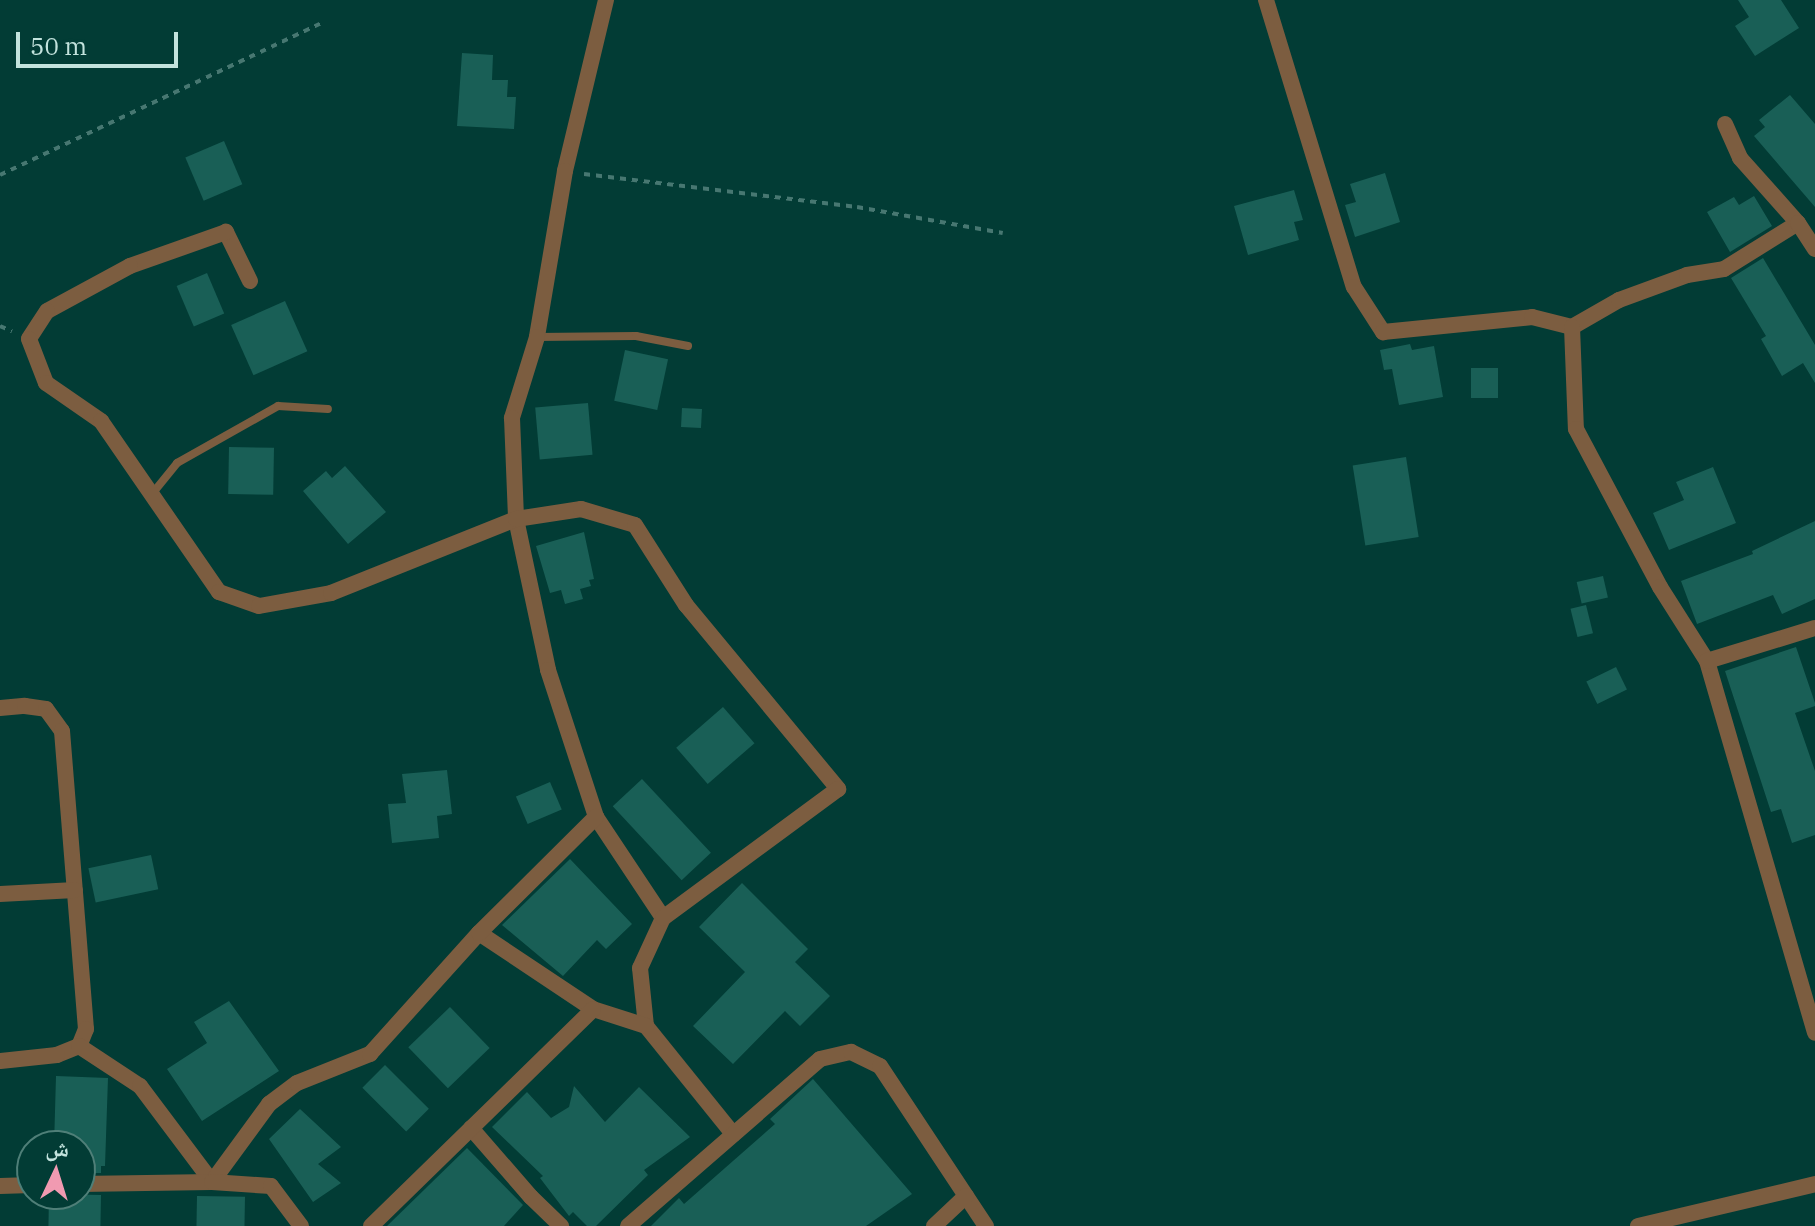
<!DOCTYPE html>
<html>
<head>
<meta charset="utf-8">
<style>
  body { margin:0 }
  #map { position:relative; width:1815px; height:1226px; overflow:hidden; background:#023c35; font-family:"IBM Plex Serif","Noto Naskh Arabic",serif }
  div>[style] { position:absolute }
  .building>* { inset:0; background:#195f56; transform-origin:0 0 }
  .path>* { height:4px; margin-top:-2px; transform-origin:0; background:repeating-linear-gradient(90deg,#477771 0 6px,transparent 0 12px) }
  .service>* { height:8px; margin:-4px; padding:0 4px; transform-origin:4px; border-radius:4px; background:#7c5d40 }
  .minor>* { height:16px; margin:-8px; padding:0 8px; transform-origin:8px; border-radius:8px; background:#7c5d40 }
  span { translate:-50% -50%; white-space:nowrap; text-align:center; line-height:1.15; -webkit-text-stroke:7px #023c35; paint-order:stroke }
  .north { position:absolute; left:16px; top:1130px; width:80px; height:80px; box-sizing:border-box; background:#023c35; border:2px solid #4f7f78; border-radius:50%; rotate:4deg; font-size:22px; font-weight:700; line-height:32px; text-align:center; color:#c3e3dd }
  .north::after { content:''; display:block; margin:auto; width:28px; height:36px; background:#f19ab1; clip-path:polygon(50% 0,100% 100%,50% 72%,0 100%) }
  .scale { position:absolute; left:16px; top:32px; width:162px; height:36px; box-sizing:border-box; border:4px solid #c3e3dd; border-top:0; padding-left:10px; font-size:24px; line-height:28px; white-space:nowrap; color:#c3e3dd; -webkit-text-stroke:6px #023c35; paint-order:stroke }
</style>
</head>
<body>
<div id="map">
  <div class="building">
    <i style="clip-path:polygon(1738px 0,1781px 0,1799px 28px,1755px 56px,1735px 26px,1749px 17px)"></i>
    <i style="clip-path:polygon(462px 53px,493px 55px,492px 80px,508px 80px,507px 97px,516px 97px,514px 129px,457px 126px)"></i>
    <i style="clip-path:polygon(1790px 95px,1815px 124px,1815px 207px,1754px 136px,1765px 127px,1759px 120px)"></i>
    <i style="left:224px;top:141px;width:47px;height:42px;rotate:67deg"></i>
    <i style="clip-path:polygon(1385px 173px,1400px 222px,1355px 237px,1345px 205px,1356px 202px,1350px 184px)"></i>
    <i style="clip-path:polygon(1294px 190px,1303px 220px,1294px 222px,1299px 240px,1248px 255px,1234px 206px)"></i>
    <i style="clip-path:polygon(1754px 196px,1772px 226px,1730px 252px,1707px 212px,1734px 197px,1739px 205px)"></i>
    <i style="clip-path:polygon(1763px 258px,1815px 345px,1815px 383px,1803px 363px,1782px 376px,1761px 339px,1766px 336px,1731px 278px)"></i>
    <i style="left:207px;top:273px;width:44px;height:33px;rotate:67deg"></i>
    <i style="left:285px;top:301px;width:55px;height:59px;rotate:66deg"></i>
    <i style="clip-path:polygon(1410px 344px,1412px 350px,1434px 346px,1443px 397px,1399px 405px,1392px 369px,1384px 370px,1380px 350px)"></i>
    <i style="left:625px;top:350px;width:44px;height:52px;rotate:12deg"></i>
    <i style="left:1471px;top:368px;width:27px;height:30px"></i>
    <i style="left:588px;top:403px;width:52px;height:53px;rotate:85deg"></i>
    <i style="left:682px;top:408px;width:20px;height:19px;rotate:3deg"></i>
    <i style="left:229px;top:447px;width:45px;height:47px;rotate:1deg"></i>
    <i style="left:1406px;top:457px;width:81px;height:54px;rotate:81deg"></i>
    <i style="clip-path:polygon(345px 466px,386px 512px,348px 544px,303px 491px,326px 471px,332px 478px)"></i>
    <i style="clip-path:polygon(1713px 467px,1736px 523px,1669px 550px,1653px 513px,1684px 500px,1676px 482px)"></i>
    <i style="clip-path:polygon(1815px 521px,1815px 599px,1782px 614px,1773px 595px,1697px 624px,1681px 581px,1753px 554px,1752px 551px)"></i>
    <i style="clip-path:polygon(584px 532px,594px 579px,589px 580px,591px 586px,580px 589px,583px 599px,565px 604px,561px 590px,550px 593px,536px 546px)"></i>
    <i style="left:1603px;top:576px;width:22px;height:27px;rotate:77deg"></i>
    <i style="left:1586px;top:605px;width:29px;height:16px;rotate:76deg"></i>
    <i style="clip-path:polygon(1796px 647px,1815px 703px,1815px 706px,1795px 713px,1815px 771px,1815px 835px,1792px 843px,1781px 809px,1771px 812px,1725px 671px)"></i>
    <i style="left:1616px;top:667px;width:25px;height:33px;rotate:64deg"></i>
    <i style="left:723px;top:707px;width:48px;height:62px;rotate:49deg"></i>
    <i style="clip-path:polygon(447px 770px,452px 814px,437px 816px,439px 838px,392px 843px,388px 804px,406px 803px,402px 774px)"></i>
    <i style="left:642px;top:779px;width:101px;height:40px;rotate:47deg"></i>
    <i style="left:550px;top:782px;width:30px;height:37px;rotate:67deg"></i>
    <i style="left:151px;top:855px;width:35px;height:64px;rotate:78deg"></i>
    <i style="clip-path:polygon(570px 859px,632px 924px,606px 949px,597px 940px,563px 976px,502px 925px)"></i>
    <i style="clip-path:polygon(742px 883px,808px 949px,795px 962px,830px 996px,800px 1026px,785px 1011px,733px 1064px,693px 1026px,745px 972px,699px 927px)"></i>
    <i style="clip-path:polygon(229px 1001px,279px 1071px,202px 1121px,167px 1069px,207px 1043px,194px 1022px)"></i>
    <i style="left:450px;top:1007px;width:57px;height:58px;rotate:46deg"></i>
    <i style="left:385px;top:1065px;width:62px;height:32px;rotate:45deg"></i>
    <i style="clip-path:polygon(56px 1076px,108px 1078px,105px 1166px,101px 1166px,101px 1173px,80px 1173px,80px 1146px,54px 1146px)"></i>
    <i style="clip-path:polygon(813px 1079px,912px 1194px,866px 1226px,651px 1226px,679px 1198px,684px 1204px,775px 1124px,770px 1119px)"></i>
    <i style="clip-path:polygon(574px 1086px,605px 1122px,639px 1087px,690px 1137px,644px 1170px,648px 1175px,596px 1226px,587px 1226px,573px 1212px,569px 1216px,540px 1178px,543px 1176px,492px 1127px,527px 1092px,551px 1118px,569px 1107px)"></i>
    <i style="clip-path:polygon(300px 1109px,341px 1147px,318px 1164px,341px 1183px,313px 1202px,269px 1139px)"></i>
    <i style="clip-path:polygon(467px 1148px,523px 1205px,504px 1226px,387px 1226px)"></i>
    <i style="left:49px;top:1194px;width:52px;height:32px;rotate:1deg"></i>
    <i style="left:197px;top:1196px;width:48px;height:30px;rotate:1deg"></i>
  </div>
  <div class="path">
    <i style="left:584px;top:174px;width:275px;rotate:6.9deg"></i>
    <i style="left:857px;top:207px;width:148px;rotate:10.1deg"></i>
    <i style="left:0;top:175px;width:355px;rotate:-25.3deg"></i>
    <i style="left:0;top:326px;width:13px;rotate:23deg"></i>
  </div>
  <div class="service">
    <i style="left:537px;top:337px;width:99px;rotate:-0.6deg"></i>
    <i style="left:636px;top:336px;width:53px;rotate:10.9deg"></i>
    <i style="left:152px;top:494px;width:40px;rotate:-51deg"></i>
    <i style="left:177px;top:463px;width:116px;rotate:-29.4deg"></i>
    <i style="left:278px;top:406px;width:50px;rotate:3.4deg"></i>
  </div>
  <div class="minor">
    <i style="left:606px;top:0;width:176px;rotate:103.5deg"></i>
    <i style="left:565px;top:171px;width:168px;rotate:99.6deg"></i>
    <i style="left:537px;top:337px;width:85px;rotate:107.2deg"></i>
    <i style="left:512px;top:418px;width:101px;rotate:87.7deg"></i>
    <i style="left:516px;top:519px;width:154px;rotate:78deg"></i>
    <i style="left:548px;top:670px;width:155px;rotate:71.9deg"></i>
    <i style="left:596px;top:817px;width:121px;rotate:56.4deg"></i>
    <i style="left:663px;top:918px;width:55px;rotate:114.7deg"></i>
    <i style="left:640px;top:968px;width:58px;rotate:84.1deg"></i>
    <i style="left:646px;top:1026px;width:139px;rotate:51.1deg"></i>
    <i style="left:1266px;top:0;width:300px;rotate:73deg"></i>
    <i style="left:1354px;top:287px;width:54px;rotate:57.2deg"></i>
    <i style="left:1383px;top:332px;width:150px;rotate:-5.7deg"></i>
    <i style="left:1532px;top:317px;width:41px;rotate:14deg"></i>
    <i style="left:1572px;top:327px;width:54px;rotate:-29.9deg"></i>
    <i style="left:1619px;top:300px;width:72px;rotate:-20.2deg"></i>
    <i style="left:1687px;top:275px;width:37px;rotate:-9deg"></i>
    <i style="left:1724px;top:269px;width:87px;rotate:-31.9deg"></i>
    <i style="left:1725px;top:124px;width:37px;rotate:66deg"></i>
    <i style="left:1740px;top:158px;width:87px;rotate:48.3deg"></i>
    <i style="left:1798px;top:223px;width:31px;rotate:57deg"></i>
    <i style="left:250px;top:281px;width:55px;rotate:-116.1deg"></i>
    <i style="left:226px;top:232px;width:102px;rotate:160.5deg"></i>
    <i style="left:130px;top:266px;width:94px;rotate:151.5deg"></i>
    <i style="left:47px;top:311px;width:33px;rotate:123deg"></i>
    <i style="left:29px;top:339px;width:47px;rotate:68.9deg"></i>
    <i style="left:46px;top:383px;width:67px;rotate:34.6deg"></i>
    <i style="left:101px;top:421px;width:208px;rotate:55.4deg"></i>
    <i style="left:219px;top:592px;width:42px;rotate:19.3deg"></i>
    <i style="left:259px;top:606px;width:73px;rotate:-10.2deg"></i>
    <i style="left:331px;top:593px;width:199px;rotate:-21.8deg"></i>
    <i style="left:516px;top:519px;width:66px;rotate:-8.7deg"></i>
    <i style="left:581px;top:509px;width:56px;rotate:16.5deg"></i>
    <i style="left:635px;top:525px;width:95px;rotate:57.5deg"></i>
    <i style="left:686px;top:605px;width:239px;rotate:50.4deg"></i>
    <i style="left:838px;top:789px;width:217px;rotate:143.6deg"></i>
    <i style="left:1572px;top:327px;width:102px;rotate:87.8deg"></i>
    <i style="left:1576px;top:429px;width:179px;rotate:62deg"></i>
    <i style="left:1660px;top:587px;width:88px;rotate:57.6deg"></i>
    <i style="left:1707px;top:661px;width:387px;rotate:73.8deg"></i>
    <i style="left:1707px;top:661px;width:113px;rotate:-17deg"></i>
    <i style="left:0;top:708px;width:25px;rotate:-5deg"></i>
    <i style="left:25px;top:706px;width:21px;rotate:8deg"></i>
    <i style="left:46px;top:709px;width:27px;rotate:54deg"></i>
    <i style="left:62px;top:731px;width:299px;rotate:85.4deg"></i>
    <i style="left:86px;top:1029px;width:18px;rotate:112deg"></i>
    <i style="left:79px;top:1046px;width:24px;rotate:158deg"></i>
    <i style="left:57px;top:1055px;width:57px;rotate:174deg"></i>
    <i style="left:0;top:894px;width:75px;rotate:-3.1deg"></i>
    <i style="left:479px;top:933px;width:137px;rotate:33.7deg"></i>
    <i style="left:593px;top:1009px;width:56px;rotate:17.8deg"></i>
    <i style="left:79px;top:1046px;width:73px;rotate:33.3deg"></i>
    <i style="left:140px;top:1086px;width:120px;rotate:53.1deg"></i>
    <i style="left:212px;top:1182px;width:97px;rotate:-53.8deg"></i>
    <i style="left:269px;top:1104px;width:35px;rotate:-37deg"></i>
    <i style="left:297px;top:1083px;width:79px;rotate:-21.7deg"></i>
    <i style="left:370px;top:1054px;width:163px;rotate:-48deg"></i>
    <i style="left:479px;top:933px;width:165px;rotate:-44.8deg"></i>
    <i style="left:471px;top:1128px;width:91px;rotate:49deg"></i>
    <i style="left:531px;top:1197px;width:42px;rotate:44deg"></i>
    <i style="left:80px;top:1184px;width:132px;rotate:-0.9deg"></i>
    <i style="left:212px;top:1182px;width:59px;rotate:3.9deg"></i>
    <i style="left:271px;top:1186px;width:50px;rotate:53.1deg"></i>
    <i style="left:0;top:1186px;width:32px;rotate:-2deg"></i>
    <i style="left:371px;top:1226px;width:310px;rotate:-44.3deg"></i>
    <i style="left:628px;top:1226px;width:254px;rotate:-41deg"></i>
    <i style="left:820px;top:1059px;width:32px;rotate:-13deg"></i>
    <i style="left:851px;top:1052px;width:32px;rotate:26deg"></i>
    <i style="left:880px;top:1066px;width:192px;rotate:56.5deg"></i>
    <i style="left:934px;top:1226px;width:44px;rotate:-43.2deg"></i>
    <i style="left:1638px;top:1226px;width:182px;rotate:-13.3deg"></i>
  </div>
  <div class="north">ش</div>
  <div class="scale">50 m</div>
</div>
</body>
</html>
